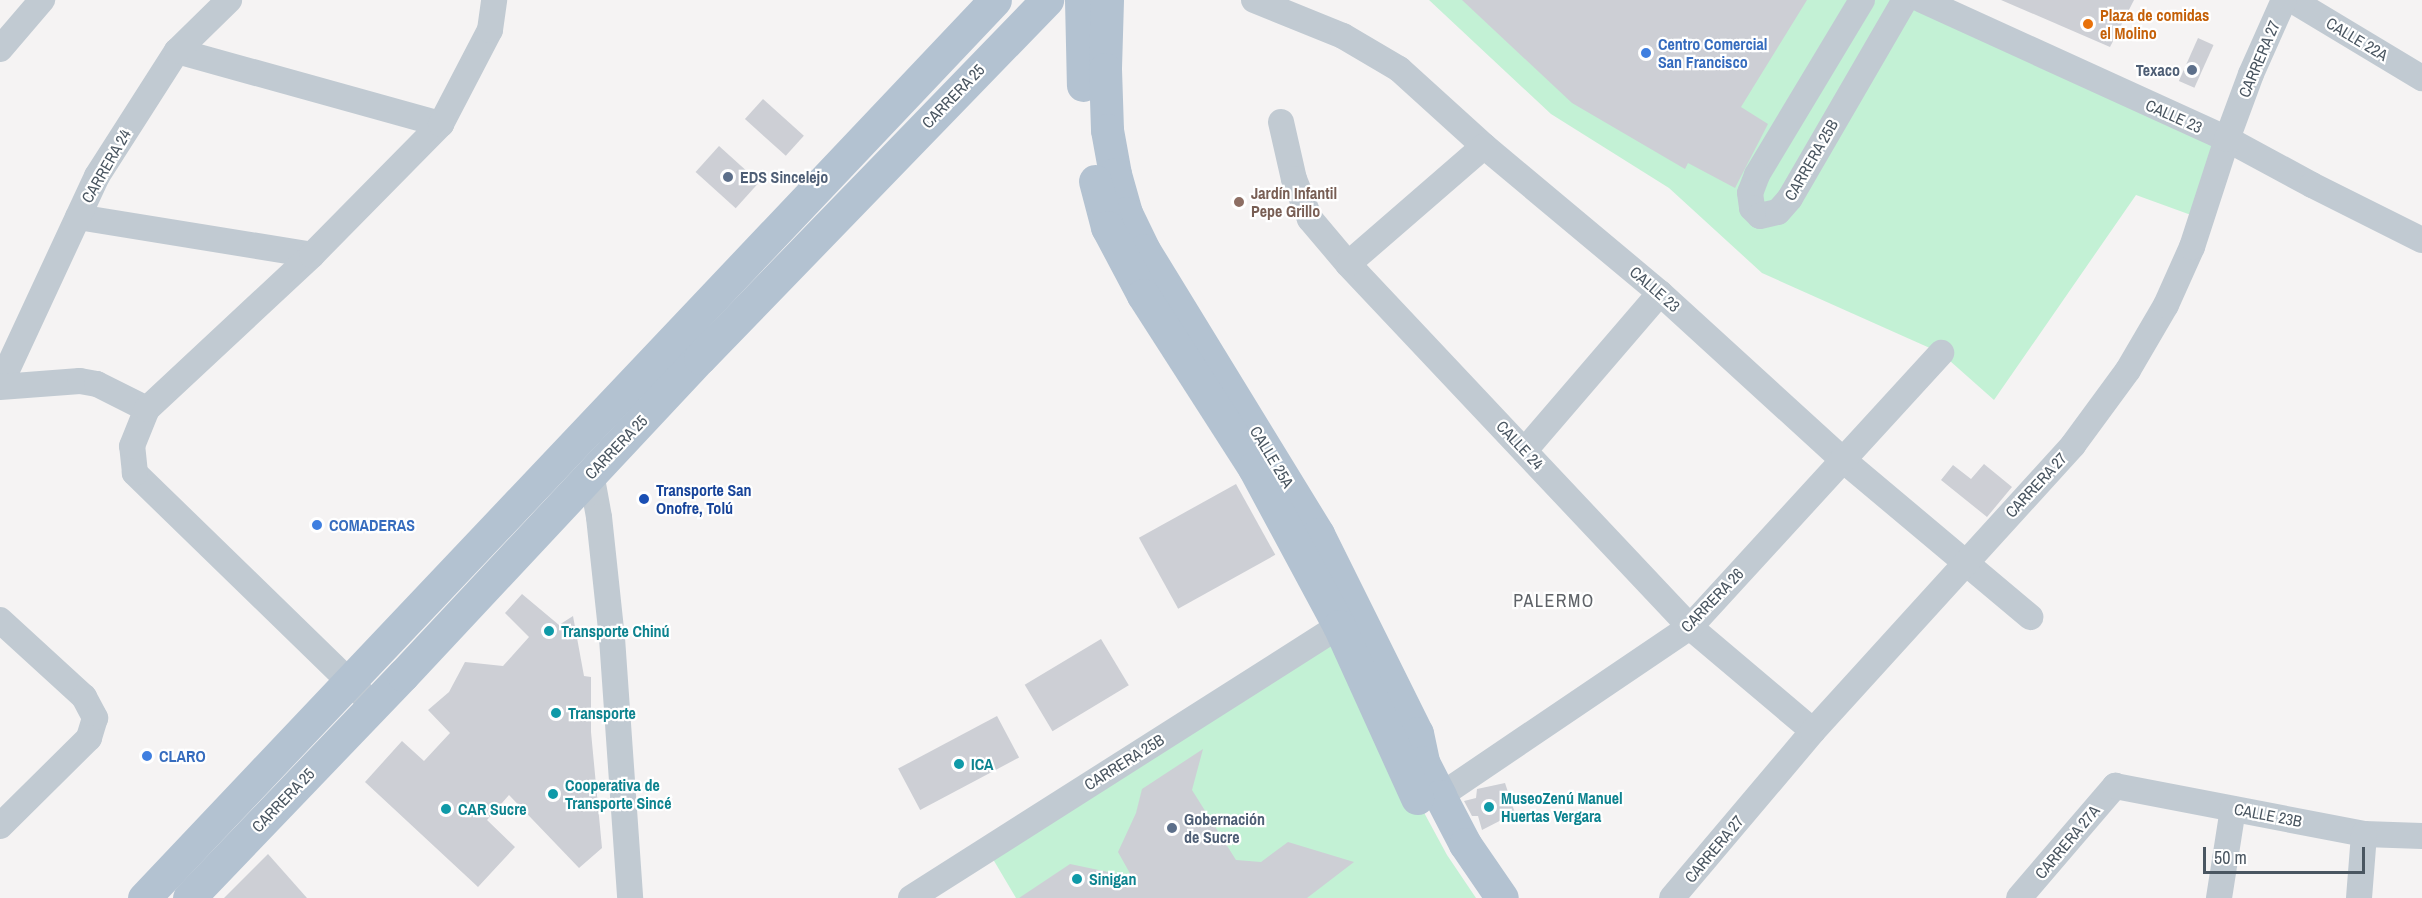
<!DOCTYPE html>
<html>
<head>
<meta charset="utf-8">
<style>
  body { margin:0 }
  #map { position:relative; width:2422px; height:898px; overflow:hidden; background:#f5f3f3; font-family:"Archivo Narrow",sans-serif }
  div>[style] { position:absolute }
  .green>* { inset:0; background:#c3f1d5 }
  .building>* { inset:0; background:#cdcfd5; transform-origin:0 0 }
  .minor>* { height:26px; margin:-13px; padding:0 13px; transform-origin:13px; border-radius:13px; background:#c1cad2 }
  .major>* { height:33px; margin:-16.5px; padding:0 16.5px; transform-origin:16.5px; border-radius:16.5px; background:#b3c2d1 }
  .dots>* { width:16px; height:16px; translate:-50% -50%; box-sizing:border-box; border:3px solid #fff; border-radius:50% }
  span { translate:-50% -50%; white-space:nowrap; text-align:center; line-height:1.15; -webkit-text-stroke:4.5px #fff; paint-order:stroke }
  .food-label { font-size:16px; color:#c56008; font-weight:700 }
  .left { translate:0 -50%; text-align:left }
  .street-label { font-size:16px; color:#4a5661 }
  .shop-label { font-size:16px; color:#366cbe; font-weight:700 }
  .service-label { font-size:16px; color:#4e5e75; font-weight:700 }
  .right { translate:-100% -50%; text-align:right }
  .education-label { font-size:16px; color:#785e54; font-weight:700 }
  .transit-label { font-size:16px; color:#164399; font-weight:700 }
  .culture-label { font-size:16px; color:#0d838f; font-weight:700 }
  .neighbourhood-label { font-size:18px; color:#5f6368; letter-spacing:1.5px }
  .scale { position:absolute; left:2203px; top:847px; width:162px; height:27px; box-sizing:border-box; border:3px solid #4a5661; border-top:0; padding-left:8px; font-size:18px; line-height:21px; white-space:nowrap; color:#4a5661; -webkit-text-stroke:4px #fff; paint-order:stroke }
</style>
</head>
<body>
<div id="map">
  <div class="green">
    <i style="clip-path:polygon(1429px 0,1922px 0,2227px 139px,2202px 219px,2136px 195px,1994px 400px,1941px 353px,1762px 273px,1669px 188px,1551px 114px)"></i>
    <i style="clip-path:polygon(1339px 626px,1421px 807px,1447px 855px,1476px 898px,1016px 898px,987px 849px)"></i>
  </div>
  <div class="building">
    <i style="clip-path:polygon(1462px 0,1807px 0,1741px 107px,1768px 124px,1735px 188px,1688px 163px,1685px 169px,1572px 103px)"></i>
    <i style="clip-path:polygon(2001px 0,2134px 0,2110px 47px)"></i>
    <i style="left:2198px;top:38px;width:17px;height:47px;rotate:24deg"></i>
    <i style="left:763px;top:99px;width:55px;height:27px;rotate:42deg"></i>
    <i style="left:719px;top:146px;width:54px;height:35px;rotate:42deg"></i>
    <i style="clip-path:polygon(1984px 464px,2012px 487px,1987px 517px,1941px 480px,1953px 465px,1971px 479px)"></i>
    <i style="left:1236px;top:484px;width:81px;height:111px;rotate:61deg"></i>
    <i style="clip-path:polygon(522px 594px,559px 625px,573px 616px,584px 676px,591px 677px,591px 732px,602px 848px,579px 868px,509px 795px,487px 820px,515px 847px,478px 887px,365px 782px,402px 741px,424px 761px,450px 733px,428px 710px,449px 692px,465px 662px,503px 666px,529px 637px,505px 613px)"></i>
    <i style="left:1101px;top:639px;width:54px;height:89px;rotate:59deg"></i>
    <i style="left:997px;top:716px;width:47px;height:112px;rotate:62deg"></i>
    <i style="clip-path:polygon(1203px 749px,1192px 790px,1236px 860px,1261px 862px,1288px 842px,1354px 862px,1307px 898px,1019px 898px,1070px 864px,1132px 877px,1118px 852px,1136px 813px,1142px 789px)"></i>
    <i style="clip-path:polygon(1505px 783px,1515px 813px,1482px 830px,1478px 816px,1472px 816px,1464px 801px,1476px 798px,1477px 789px)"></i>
    <i style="clip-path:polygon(268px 854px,307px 898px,224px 898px)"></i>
  </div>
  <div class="minor">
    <i style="left:1254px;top:0;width:96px;rotate:22deg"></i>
    <i style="left:1343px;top:36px;width:65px;rotate:30.5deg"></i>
    <i style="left:1399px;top:69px;width:115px;rotate:42.2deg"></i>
    <i style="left:1484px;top:146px;width:229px;rotate:39.9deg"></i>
    <i style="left:1660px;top:293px;width:246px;rotate:42.4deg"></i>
    <i style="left:1842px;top:459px;width:246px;rotate:40deg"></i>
    <i style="left:1862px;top:0;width:204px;rotate:121deg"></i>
    <i style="left:1757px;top:175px;width:19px;rotate:111deg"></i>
    <i style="left:1750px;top:193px;width:15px;rotate:82deg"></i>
    <i style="left:1752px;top:208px;width:11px;rotate:45deg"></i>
    <i style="left:1760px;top:216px;width:18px;rotate:-13deg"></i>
    <i style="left:1778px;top:212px;width:18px;rotate:-49deg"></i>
    <i style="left:1790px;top:198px;width:229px;rotate:-59.9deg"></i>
    <i style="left:1922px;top:0;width:335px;rotate:24.5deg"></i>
    <i style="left:2227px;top:139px;width:97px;rotate:28.4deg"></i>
    <i style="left:2312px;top:185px;width:123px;rotate:26.6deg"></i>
    <i style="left:2292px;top:0;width:152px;rotate:31deg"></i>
    <i style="left:0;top:49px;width:65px;rotate:-49.4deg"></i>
    <i style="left:177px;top:51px;width:274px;rotate:15.5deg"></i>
    <i style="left:1281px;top:122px;width:58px;rotate:77.2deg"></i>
    <i style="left:1294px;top:179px;width:43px;rotate:68.2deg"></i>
    <i style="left:1310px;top:219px;width:59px;rotate:49.8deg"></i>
    <i style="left:1348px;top:264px;width:499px;rotate:46.7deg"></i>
    <i style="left:1690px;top:627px;width:161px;rotate:40.2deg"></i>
    <i style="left:78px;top:217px;width:237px;rotate:9.2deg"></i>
    <i style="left:1348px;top:264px;width:180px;rotate:-40.9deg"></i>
    <i style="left:0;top:385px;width:230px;rotate:-65.1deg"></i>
    <i style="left:97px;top:176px;width:148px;rotate:-57.4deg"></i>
    <i style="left:177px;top:51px;width:73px;rotate:-44.4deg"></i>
    <i style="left:0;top:387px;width:80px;rotate:-4.3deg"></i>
    <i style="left:80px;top:381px;width:17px;rotate:10deg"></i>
    <i style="left:97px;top:384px;width:56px;rotate:26.6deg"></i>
    <i style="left:1525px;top:450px;width:207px;rotate:-49.3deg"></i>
    <i style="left:591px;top:473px;width:45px;rotate:79.7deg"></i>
    <i style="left:599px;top:517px;width:122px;rotate:83.9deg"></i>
    <i style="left:612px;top:638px;width:261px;rotate:86deg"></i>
    <i style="left:0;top:620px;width:114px;rotate:42.5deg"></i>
    <i style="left:84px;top:697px;width:24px;rotate:62deg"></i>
    <i style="left:95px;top:718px;width:21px;rotate:107deg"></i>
    <i style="left:89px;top:738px;width:125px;rotate:135.3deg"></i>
    <i style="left:362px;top:694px;width:317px;rotate:-135.8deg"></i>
    <i style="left:135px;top:473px;width:27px;rotate:-96deg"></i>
    <i style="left:132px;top:446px;width:40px;rotate:-68deg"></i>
    <i style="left:147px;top:409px;width:226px;rotate:-43deg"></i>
    <i style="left:312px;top:255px;width:184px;rotate:-45.4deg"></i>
    <i style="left:441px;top:124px;width:106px;rotate:-62.5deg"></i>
    <i style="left:490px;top:30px;width:30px;rotate:-82deg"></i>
    <i style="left:1440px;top:796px;width:302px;rotate:-34.1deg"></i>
    <i style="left:1690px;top:627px;width:372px;rotate:-47.5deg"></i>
    <i style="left:911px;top:898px;width:507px;rotate:-32.44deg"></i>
    <i style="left:1672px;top:898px;width:219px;rotate:-49.8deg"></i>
    <i style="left:1813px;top:731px;width:387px;rotate:-47.7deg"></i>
    <i style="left:2073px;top:445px;width:93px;rotate:-53.7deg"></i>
    <i style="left:2128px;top:370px;width:75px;rotate:-59.7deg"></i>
    <i style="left:2166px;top:305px;width:64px;rotate:-65.9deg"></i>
    <i style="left:2192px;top:247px;width:114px;rotate:-72deg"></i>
    <i style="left:2227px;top:139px;width:69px;rotate:-69.7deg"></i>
    <i style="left:2251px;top:74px;width:81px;rotate:-66deg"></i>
    <i style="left:2019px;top:898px;width:148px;rotate:-49.4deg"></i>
    <i style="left:2115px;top:786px;width:254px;rotate:10.9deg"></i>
    <i style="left:2364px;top:834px;width:58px;rotate:2deg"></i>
    <i style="left:2219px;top:898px;width:90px;rotate:-81.1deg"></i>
    <i style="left:2359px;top:898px;width:64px;rotate:-85.5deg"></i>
  </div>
  <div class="major">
    <i style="left:1081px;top:0;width:85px;rotate:88.7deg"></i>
    <i style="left:1107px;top:0;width:69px;rotate:91.7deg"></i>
    <i style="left:1105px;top:69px;width:61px;rotate:88.1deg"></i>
    <i style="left:1107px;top:130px;width:45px;rotate:79.7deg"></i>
    <i style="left:1115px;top:174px;width:41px;rotate:74.2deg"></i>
    <i style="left:1126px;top:213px;width:41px;rotate:64.1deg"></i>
    <i style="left:1144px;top:250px;width:333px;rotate:58.5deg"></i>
    <i style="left:1318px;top:534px;width:222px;rotate:63.6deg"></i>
    <i style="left:1417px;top:733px;width:30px;rotate:78deg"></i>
    <i style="left:1423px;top:762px;width:38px;rotate:63deg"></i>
    <i style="left:1440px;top:796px;width:54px;rotate:62.5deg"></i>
    <i style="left:1465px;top:844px;width:65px;rotate:55.6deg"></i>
    <i style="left:1095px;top:181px;width:48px;rotate:75.4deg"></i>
    <i style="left:1107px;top:227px;width:77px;rotate:62.1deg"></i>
    <i style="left:1143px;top:295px;width:206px;rotate:57.3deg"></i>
    <i style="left:1254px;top:468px;width:179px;rotate:61.7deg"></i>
    <i style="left:1339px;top:626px;width:189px;rotate:65.6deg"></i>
    <i style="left:144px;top:898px;width:1237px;rotate:-46.54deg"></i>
    <i style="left:189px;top:898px;width:309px;rotate:-46.2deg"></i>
    <i style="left:403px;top:675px;width:434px;rotate:-46.9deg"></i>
    <i style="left:700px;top:358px;width:499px;rotate:-45.9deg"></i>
  </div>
  <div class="dots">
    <i style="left:2088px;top:24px;background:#e8710a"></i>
    <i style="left:1646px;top:53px;background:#3f7fe0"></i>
    <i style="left:2192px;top:70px;background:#5c6f8a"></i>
    <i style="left:728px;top:177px;background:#5c6f8a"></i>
    <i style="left:1239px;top:202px;background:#8d6e63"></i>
    <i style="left:644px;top:499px;background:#1a4fb4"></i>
    <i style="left:317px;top:525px;background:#3f7fe0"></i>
    <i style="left:549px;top:631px;background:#0f9aa8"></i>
    <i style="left:556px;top:713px;background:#0f9aa8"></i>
    <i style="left:147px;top:756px;background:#3f7fe0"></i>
    <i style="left:959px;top:764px;background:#0f9aa8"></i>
    <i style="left:553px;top:794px;background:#0f9aa8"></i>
    <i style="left:1489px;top:807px;background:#0f9aa8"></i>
    <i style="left:446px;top:809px;background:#0f9aa8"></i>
    <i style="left:1172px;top:828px;background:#5c6f8a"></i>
    <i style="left:1077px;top:879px;background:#0f9aa8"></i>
  </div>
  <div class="food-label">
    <span class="left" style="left:2100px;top:24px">Plaza de comidas<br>el Molino</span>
  </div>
  <div class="street-label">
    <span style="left:2357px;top:39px;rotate:31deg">CALLE 22A</span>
    <span style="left:2259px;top:59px;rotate:-67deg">CARRERA 27</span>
    <span style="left:953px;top:96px;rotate:-46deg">CARRERA 25</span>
    <span style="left:2174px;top:116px;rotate:24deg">CALLE 23</span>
    <span style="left:1811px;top:160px;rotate:-60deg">CARRERA 25B</span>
    <span style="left:106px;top:166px;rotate:-60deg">CARRERA 24</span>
    <span style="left:1655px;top:289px;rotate:41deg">CALLE 23</span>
    <span style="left:1520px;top:445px;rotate:47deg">CALLE 24</span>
    <span style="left:616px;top:447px;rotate:-46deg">CARRERA 25</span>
    <span style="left:1272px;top:457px;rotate:59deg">CALLE 25A</span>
    <span style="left:2036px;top:485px;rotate:-47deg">CARRERA 27</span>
    <span style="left:1712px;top:600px;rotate:-46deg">CARRERA 26</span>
    <span style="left:1124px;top:762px;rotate:-32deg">CARRERA 25B</span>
    <span style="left:283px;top:800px;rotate:-46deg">CARRERA 25</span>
    <span style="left:2268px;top:815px;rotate:11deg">CALLE 23B</span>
    <span style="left:2067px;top:842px;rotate:-50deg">CARRERA 27A</span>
    <span style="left:1714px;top:849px;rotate:-50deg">CARRERA 27</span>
  </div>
  <div class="shop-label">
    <span class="left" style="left:1658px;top:53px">Centro Comercial<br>San Francisco</span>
    <span class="left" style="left:329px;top:525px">COMADERAS</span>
    <span class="left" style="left:159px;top:756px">CLARO</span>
  </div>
  <div class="service-label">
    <span class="right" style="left:2180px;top:70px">Texaco</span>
    <span class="left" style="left:740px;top:177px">EDS Sincelejo</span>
    <span class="left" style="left:1184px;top:828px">Gobernación<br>de Sucre</span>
  </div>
  <div class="education-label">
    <span class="left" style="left:1251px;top:202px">Jardín Infantil<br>Pepe Grillo</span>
  </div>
  <div class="transit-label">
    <span class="left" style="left:656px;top:499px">Transporte San<br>Onofre, Tolú</span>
  </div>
  <div class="culture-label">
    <span class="left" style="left:561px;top:631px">Transporte Chinú</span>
    <span class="left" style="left:568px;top:713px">Transporte</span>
    <span class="left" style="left:971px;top:764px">ICA</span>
    <span class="left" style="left:565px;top:794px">Cooperativa de<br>Transporte Sincé</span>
    <span class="left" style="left:1501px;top:807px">MuseoZenú Manuel<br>Huertas Vergara</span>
    <span class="left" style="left:458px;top:809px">CAR Sucre</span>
    <span class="left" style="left:1089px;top:879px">Sinigan</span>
  </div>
  <div class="neighbourhood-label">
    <span style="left:1554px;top:601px">PALERMO</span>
  </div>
  <div class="scale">50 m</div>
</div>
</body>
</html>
